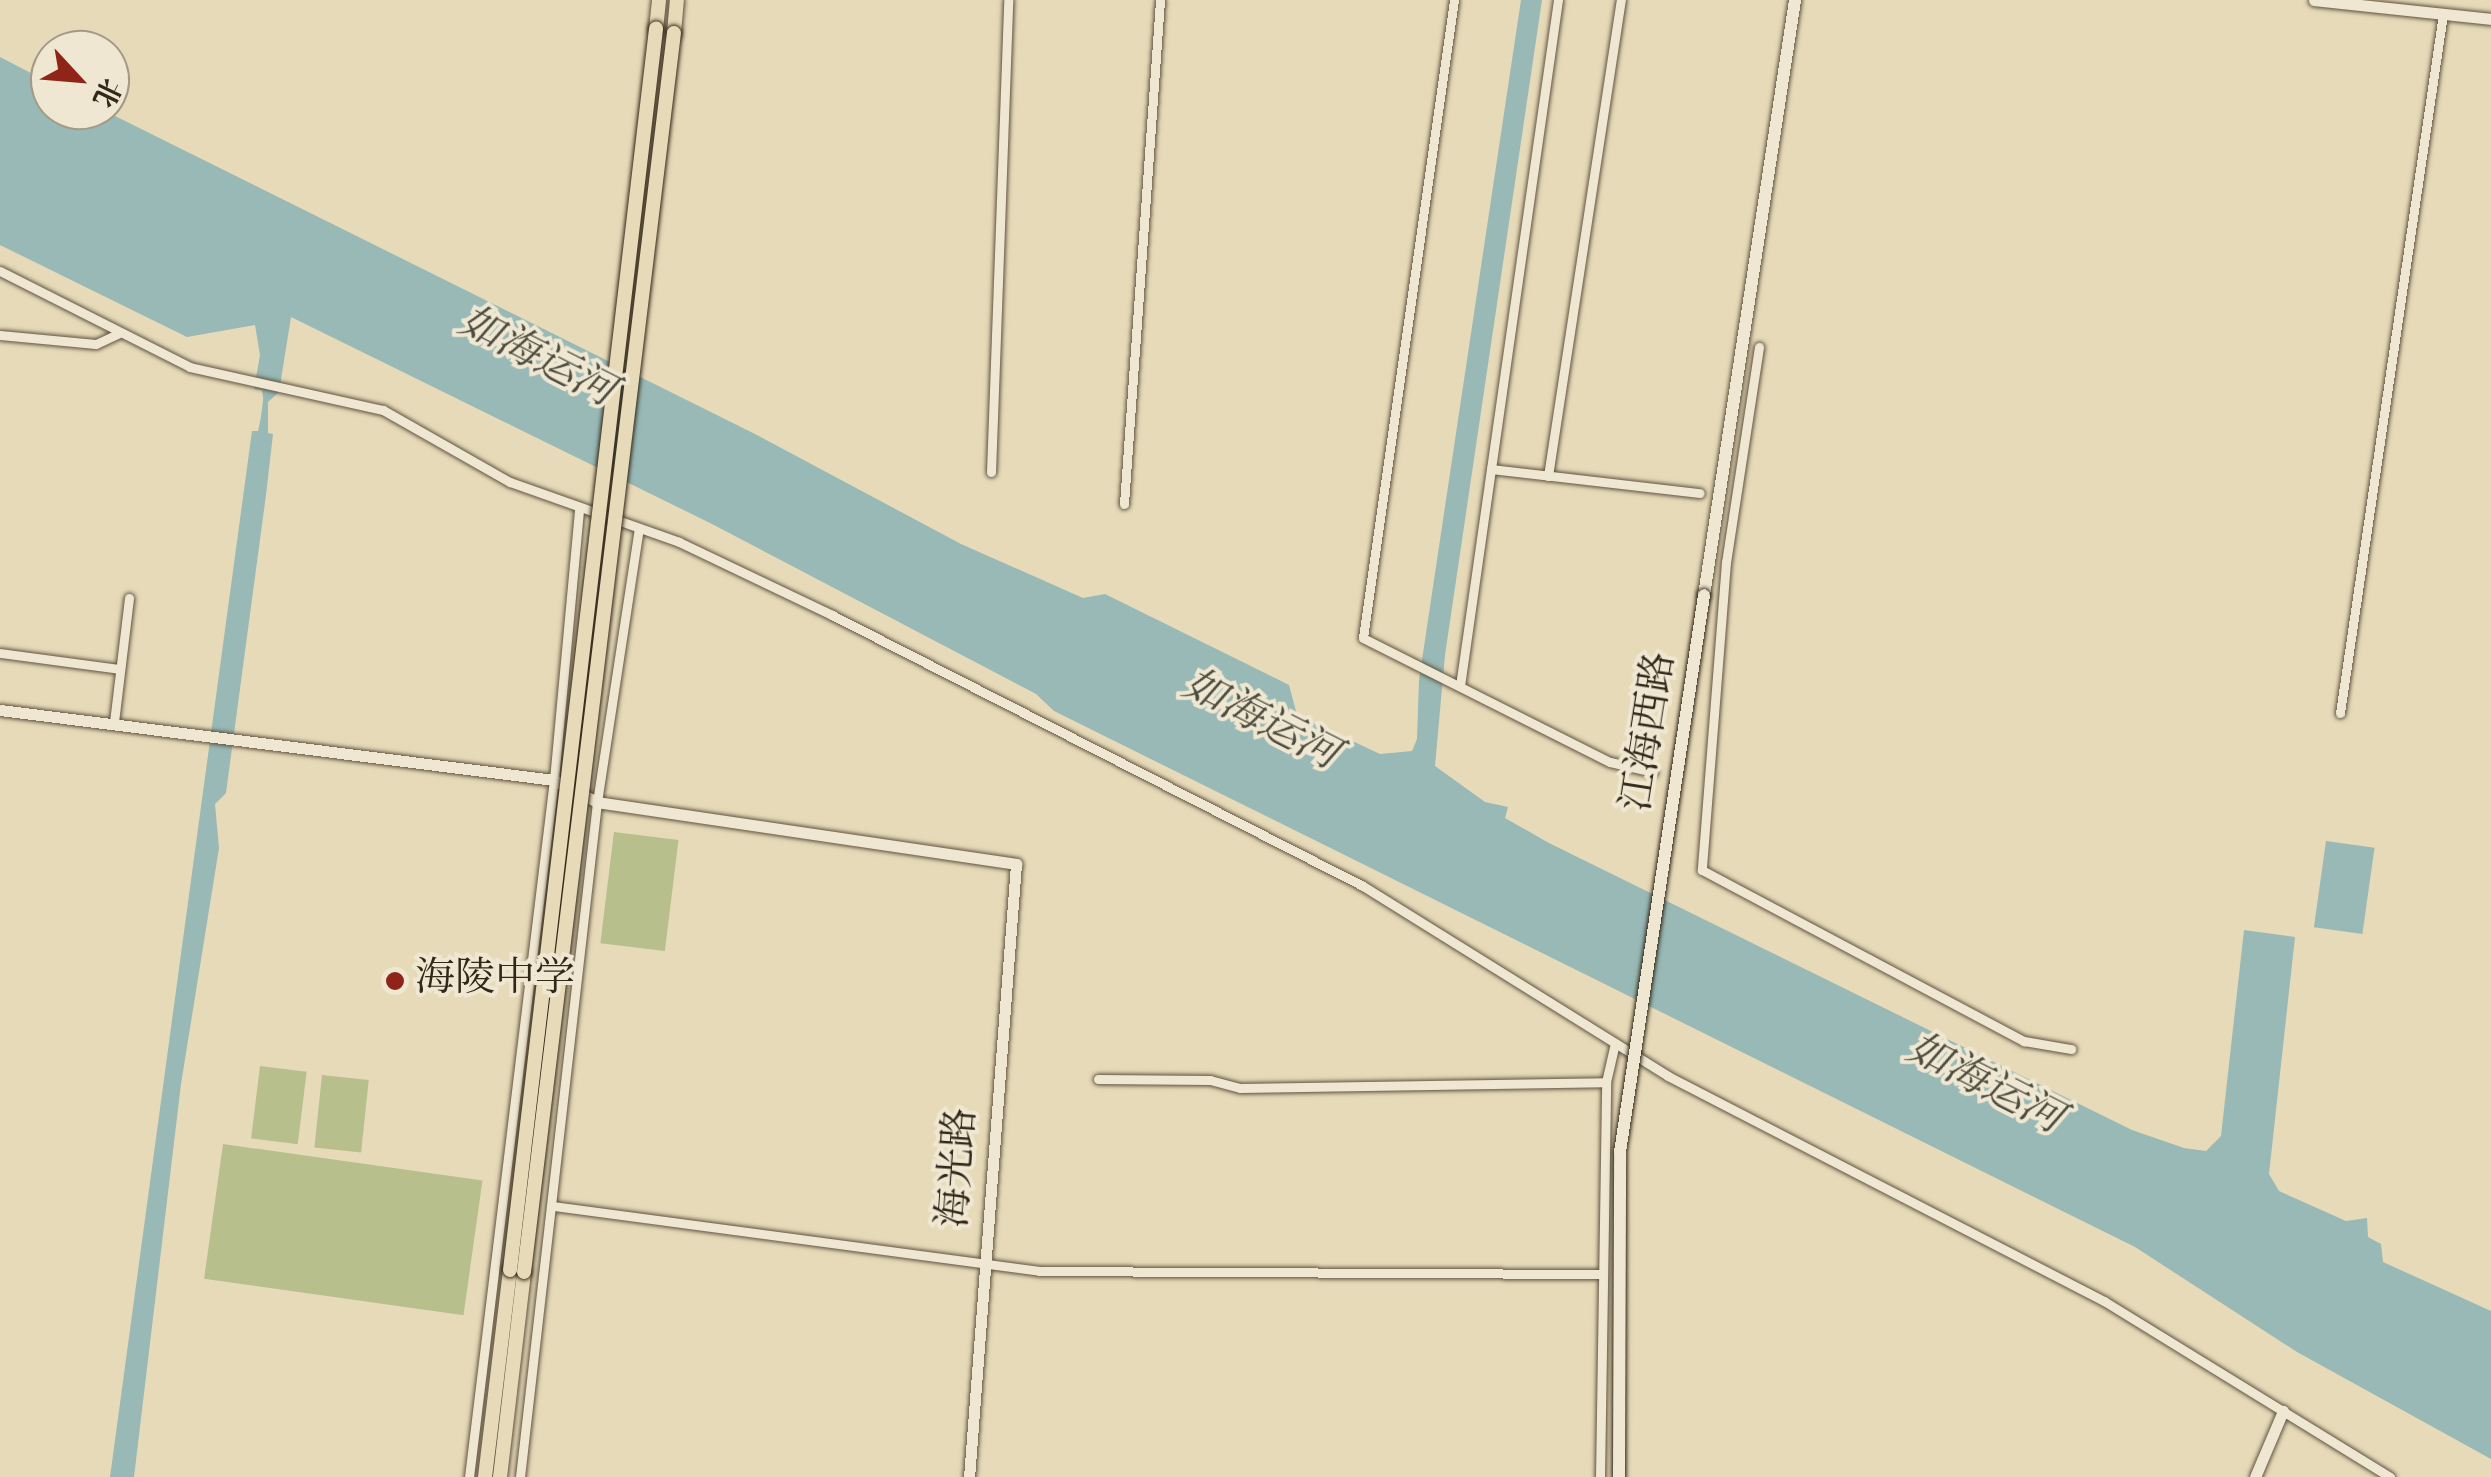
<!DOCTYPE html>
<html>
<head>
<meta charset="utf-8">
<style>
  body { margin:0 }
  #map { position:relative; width:2491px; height:1477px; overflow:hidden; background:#e7dab8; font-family:"Sorts Mill Goudy","Noto Serif SC",serif }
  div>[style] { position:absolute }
  .green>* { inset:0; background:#b7bf8d; transform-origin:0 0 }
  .water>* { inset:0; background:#98b9b6; transform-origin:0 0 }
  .stream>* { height:2.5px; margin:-1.25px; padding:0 1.25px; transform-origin:1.25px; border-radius:1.25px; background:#98b9b6 }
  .roads { filter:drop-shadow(0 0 2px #5f5441) drop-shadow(0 0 2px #5f5441) }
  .minor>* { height:9px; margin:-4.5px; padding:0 4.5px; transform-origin:4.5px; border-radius:4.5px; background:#efe7d1 }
  .tertiary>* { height:11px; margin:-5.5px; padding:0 5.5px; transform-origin:5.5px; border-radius:5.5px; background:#efe7d1 }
  .secondary>* { height:12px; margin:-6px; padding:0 6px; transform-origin:6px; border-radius:6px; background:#efe7d1 }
  .primary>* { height:14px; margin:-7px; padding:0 7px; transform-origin:7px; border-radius:7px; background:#e7dab8 }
  .bridges { filter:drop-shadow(0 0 2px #322719) drop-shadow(0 0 2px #322719) }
  .secondary-bridge>* { height:12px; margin:-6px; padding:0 6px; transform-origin:6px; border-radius:6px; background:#efe7d1 }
  .primary-bridge>* { height:14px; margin:-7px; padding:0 7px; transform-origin:7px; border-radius:7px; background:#e7dab8 }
  .dots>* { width:28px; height:28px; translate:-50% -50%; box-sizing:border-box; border:5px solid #efe7d1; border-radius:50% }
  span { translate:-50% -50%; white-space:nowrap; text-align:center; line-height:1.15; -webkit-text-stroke:8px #efe7d1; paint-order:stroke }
  .street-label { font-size:40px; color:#322719 }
  .poi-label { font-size:40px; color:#322719 }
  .left { translate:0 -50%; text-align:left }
  .water-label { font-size:42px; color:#4c4c40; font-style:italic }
  .north { position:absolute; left:30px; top:30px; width:100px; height:100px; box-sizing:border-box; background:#efe7d1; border:2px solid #a39a87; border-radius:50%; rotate:116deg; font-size:28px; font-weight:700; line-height:40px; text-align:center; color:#322719 }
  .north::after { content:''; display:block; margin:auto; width:35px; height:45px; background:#8f2418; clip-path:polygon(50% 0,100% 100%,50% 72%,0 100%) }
</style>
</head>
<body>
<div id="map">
  <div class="green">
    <i style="left:614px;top:832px;width:65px;height:112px;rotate:7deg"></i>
    <i style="left:260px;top:1066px;width:47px;height:73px;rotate:7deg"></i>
    <i style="left:322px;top:1075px;width:47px;height:73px;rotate:6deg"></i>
    <i style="left:223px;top:1144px;width:262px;height:136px;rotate:8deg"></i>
  </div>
  <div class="water">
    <i style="clip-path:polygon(1521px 0,1542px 0,1445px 655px,1435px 766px,1485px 802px,1508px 807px,1505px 818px,1549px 843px,2132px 1130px,2184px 1148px,2206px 1151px,2221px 1136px,2244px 930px,2295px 937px,2269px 1174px,2279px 1191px,2346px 1221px,2367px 1218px,2368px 1237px,2381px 1244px,2383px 1262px,2491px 1311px,2491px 1459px,2297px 1352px,2135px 1247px,1054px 711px,1036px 694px,712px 524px,291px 317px,279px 392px,268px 402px,268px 433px,273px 434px,266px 495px,226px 793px,215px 804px,219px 848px,181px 1084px,134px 1477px,110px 1477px,252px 431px,258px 431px,264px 404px,262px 390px,254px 389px,260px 355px,255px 325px,187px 337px,0 245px,0 57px,50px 83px,50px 110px,103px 110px,755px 434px,961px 544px,1083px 598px,1105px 594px,1289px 685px,1297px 715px,1380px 754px,1412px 751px,1417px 739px,1419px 680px)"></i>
    <i style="left:2326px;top:841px;width:49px;height:87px;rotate:8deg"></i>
  </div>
  <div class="stream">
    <i style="left:261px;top:425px;width:26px;rotate:-83deg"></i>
  </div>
  <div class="roads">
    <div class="minor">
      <i style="left:1454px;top:0;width:644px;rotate:98.12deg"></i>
      <i style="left:1363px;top:638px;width:276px;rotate:26.7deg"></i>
      <i style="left:1610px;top:762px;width:44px;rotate:13.1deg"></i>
      <i style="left:0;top:271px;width:213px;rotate:26.8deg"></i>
      <i style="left:190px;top:367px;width:198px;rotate:12.6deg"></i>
      <i style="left:383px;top:410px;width:146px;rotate:29.6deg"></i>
      <i style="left:510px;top:482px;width:179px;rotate:19.5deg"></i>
      <i style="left:679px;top:542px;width:170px;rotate:25.5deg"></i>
      <i style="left:832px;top:615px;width:596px;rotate:27.04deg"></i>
      <i style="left:1363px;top:886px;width:359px;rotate:31.9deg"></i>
      <i style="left:1668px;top:1076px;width:491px;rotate:27.3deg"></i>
      <i style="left:2104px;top:1301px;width:336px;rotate:31.6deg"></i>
      <i style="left:0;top:335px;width:96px;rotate:5.4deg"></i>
      <i style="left:96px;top:344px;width:26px;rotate:-25deg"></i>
      <i style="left:1759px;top:347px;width:218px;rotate:98.7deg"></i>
      <i style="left:1726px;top:562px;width:309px;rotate:94.5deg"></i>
      <i style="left:1702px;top:870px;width:365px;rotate:28deg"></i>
      <i style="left:2024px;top:1041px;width:48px;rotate:9.7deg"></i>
      <i style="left:1491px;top:469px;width:210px;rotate:6.6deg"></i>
      <i style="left:991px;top:472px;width:472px;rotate:-87.9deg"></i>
      <i style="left:1548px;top:476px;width:482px;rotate:-81.3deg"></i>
      <i style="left:1124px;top:504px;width:505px;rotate:-85.91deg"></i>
      <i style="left:0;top:653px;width:121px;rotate:7.6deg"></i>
      <i style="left:1460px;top:686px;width:693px;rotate:-81.87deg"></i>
      <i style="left:2340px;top:713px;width:707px;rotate:-81.62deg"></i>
      <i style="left:114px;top:722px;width:125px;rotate:-83.1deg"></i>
      <i style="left:1098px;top:1079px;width:112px;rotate:0.5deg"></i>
      <i style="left:1210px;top:1080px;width:31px;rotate:15deg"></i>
      <i style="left:1240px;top:1088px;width:366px;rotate:-0.9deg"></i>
      <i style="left:553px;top:1206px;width:490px;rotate:7.6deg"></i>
      <i style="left:1039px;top:1271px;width:561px;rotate:0.31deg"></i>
      <i style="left:469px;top:1477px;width:702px;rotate:-83.05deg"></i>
      <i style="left:554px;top:780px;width:271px;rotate:-84.7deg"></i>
      <i style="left:520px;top:1477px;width:679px;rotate:-83.49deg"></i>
      <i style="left:597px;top:802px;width:276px;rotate:-81.3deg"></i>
      <i style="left:1600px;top:1477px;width:395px;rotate:-89.1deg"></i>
      <i style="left:1606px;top:1082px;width:40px;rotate:-77deg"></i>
    </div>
    <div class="tertiary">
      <i style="left:2314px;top:0;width:178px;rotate:6.1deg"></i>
      <i style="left:0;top:710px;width:558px;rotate:7.2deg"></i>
      <i style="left:554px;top:780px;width:48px;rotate:27.1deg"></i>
      <i style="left:597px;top:802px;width:424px;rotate:8.4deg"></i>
      <i style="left:1016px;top:864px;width:615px;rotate:94.38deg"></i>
      <i style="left:2255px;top:1477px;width:72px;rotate:-67deg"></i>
    </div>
    <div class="secondary">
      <i style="left:1704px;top:595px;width:602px;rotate:-81.3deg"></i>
    </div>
    <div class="primary">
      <i style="left:656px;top:29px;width:29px;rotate:-84deg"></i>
      <i style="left:674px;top:33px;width:33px;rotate:-85deg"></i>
      <i style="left:485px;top:1477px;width:209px;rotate:-83.1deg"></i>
      <i style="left:500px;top:1477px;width:206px;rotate:-83.3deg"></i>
    </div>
  </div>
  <div class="bridges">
    <div class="secondary-bridge">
      <i style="left:1619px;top:1477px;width:325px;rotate:-89.8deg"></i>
      <i style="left:1620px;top:1152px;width:563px;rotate:-81.42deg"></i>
    </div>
    <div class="primary-bridge">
      <i style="left:510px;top:1270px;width:1250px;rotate:-83.29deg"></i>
      <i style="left:524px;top:1272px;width:1248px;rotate:-83.1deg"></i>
    </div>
  </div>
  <div class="dots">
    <i style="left:395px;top:981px;background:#8f2418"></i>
  </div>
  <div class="street-label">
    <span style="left:1651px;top:732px;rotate:-81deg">江海西路</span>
    <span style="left:960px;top:1168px;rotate:-86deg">海光路</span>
  </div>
  <div class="poi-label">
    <span class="left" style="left:415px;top:981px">海陵中学</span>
  </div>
  <div class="water-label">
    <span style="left:536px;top:359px;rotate:27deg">如海运河</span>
    <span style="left:1260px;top:722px;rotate:27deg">如海运河</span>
    <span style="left:1984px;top:1086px;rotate:27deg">如海运河</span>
  </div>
  <div class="north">北</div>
</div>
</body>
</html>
